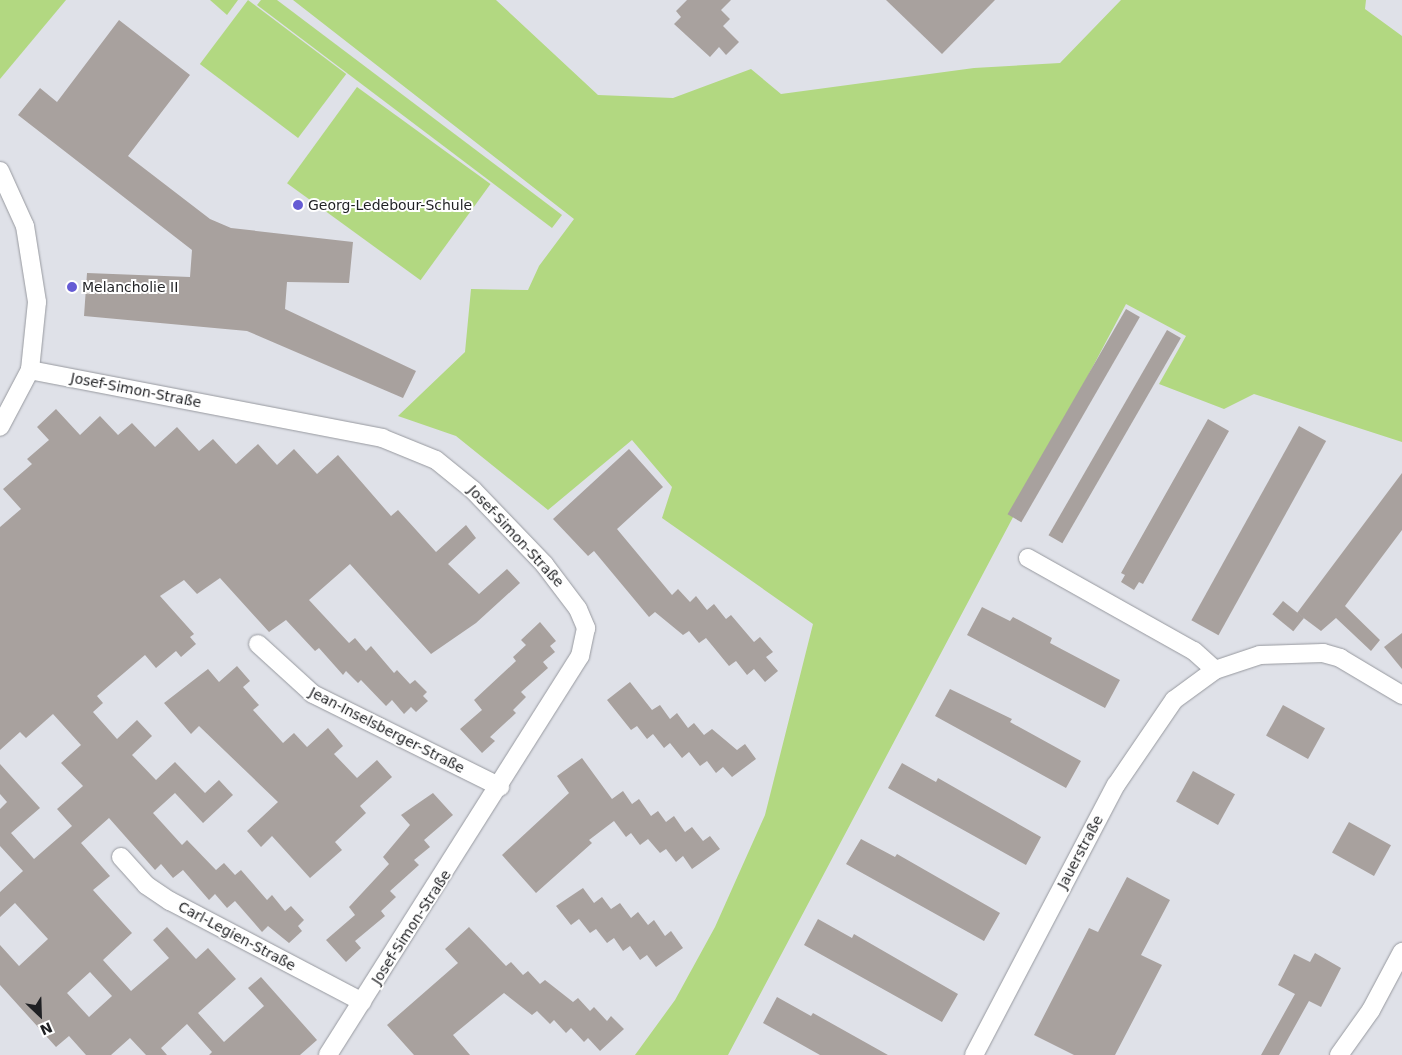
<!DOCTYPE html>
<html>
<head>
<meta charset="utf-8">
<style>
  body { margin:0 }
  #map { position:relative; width:1402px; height:1055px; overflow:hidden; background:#dfe1e8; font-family:"DejaVu Sans",sans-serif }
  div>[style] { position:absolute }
  .green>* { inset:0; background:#b2d881; transform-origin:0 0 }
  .building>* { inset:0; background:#a8a19e; transform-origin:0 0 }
  .roads { filter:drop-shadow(0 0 1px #97999f) drop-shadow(0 0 1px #97999f) }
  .minor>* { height:18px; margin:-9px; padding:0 9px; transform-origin:9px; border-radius:9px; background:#fff }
  .dots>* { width:14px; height:14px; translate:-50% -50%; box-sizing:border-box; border:2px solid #fff; border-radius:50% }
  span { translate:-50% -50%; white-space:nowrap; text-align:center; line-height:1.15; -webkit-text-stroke:4px #fff; paint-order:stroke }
  .poi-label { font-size:14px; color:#1f2023 }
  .left { translate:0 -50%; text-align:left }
  .street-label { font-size:14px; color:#1f2023 }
  .north { position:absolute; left:15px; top:990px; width:50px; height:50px; -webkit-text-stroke:4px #fff; paint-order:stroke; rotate:156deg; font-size:14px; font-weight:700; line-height:20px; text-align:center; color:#1f2023 }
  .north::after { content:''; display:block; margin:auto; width:18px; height:22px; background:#1f2023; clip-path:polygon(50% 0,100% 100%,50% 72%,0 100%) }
</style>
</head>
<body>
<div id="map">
  <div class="green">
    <i style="clip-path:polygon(0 0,66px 0,0 79px)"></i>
    <i style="clip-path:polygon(210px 0,238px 0,227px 15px)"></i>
    <i style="left:248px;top:0;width:123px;height:80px;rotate:37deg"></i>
    <i style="clip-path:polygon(261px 0,277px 0,562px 215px,552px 228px,257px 5px)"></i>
    <i style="clip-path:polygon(293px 0,496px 0,598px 95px,673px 98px,751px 69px,781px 94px,974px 68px,1060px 63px,1121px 0,1366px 0,1365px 9px,1402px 36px,1402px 442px,1254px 394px,1224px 409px,1159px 384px,1186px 336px,1126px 304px,728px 1055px,635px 1055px,675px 1000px,715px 927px,765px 815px,813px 624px,662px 518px,672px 487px,632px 440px,548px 510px,456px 436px,398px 416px,465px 352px,471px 289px,528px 290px,539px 266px,574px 219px)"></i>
    <i style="left:357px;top:87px;width:165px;height:119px;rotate:36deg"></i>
  </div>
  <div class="building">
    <i style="clip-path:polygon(687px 0,731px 0,721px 10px,730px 19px,723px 26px,739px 42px,726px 55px,719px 47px,710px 57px,674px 24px,681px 17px,676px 11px)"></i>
    <i style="clip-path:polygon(886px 0,995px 0,942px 54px)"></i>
    <i style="clip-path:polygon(119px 20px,190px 75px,128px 156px,210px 219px,231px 228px,353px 242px,349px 283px,287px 282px,285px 309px,416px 371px,403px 398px,247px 331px,84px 316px,87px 273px,190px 277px,192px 250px,18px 115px,40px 88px,57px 102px)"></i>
    <i style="left:1126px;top:309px;width:16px;height:237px;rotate:30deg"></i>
    <i style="left:1167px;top:330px;width:16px;height:237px;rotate:30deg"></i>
    <i style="clip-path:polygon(evenodd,56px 409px,80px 435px,100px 416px,118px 435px,132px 423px,155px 447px,177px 427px,199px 451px,213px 439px,236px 464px,258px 444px,277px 465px,294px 449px,317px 474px,338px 455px,391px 516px,398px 510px,436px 552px,466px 525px,476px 538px,448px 564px,479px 594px,507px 569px,520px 583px,476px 623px,431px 654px,350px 564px,309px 600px,349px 643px,355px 638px,366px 651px,371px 646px,394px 673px,397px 670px,410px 684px,415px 680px,427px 692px,423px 696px,428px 701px,416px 712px,411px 707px,404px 714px,392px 700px,386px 706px,361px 680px,358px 683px,346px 671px,343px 675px,319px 648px,315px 651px,286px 620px,269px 632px,220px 578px,197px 594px,184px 580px,160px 596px,194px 634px,190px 637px,196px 644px,181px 657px,176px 651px,156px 668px,145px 655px,97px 696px,103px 703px,93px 712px,117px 739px,137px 720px,152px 736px,132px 755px,156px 780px,175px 762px,205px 793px,219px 780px,233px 795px,203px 823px,175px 793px,153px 813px,182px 845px,187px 840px,216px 870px,224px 863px,235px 875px,241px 870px,267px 900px,272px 895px,285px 911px,291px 906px,304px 920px,298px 926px,302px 931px,289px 943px,268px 926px,262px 932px,235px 901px,227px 908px,215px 894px,209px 900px,183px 870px,173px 878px,161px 864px,155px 870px,109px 818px,81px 843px,110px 876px,93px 890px,132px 933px,103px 960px,131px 991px,169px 958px,153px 940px,167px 927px,196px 959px,208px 948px,236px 979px,198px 1013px,224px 1042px,264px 1006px,248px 988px,261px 977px,317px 1040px,300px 1055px,209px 1055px,212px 1052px,187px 1024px,161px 1048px,167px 1055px,146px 1055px,130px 1038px,111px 1055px,86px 1055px,69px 1036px,56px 1047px,0 985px,0 945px,19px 966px,48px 939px,15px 903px,0 917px,0 892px,23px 871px,0 846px,0 809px,7px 802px,0 794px,0 764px,40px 808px,11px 833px,34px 859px,72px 826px,57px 809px,83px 786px,61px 763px,81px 745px,53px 714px,26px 738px,20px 732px,0 750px,0 527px,21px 509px,3px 489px,32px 464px,27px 459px,49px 440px,37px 427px,56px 409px,90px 972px,112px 996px,89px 1017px,67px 993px,90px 972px)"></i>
    <i style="clip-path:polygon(1208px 419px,1229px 431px,1143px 584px,1139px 582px,1134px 590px,1121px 582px,1125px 575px,1121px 573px)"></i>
    <i style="left:1299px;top:426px;width:31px;height:222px;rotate:29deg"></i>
    <i style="clip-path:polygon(629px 449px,663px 487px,617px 529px,672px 595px,678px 589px,690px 602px,696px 596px,707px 610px,714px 604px,726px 619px,731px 615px,754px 642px,760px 637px,773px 652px,766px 657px,778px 671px,765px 682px,754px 669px,747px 675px,736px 661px,729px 666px,706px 638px,699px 643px,689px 631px,683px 635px,655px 612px,649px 617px,594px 551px,588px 556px,553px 519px)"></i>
    <i style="clip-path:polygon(1402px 473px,1402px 530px,1345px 606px,1380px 640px,1371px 651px,1336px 618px,1321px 631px,1297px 613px)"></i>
    <i style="left:1283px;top:601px;width:27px;height:17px;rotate:39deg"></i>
    <i style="clip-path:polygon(982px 607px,1010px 621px,1013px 617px,1052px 638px,1050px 643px,1120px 680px,1105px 708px,967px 635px)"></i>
    <i style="clip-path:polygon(540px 622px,556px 641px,550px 646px,555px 652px,543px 662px,548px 668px,521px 692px,526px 697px,513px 710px,516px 713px,490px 737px,495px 741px,482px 753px,460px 729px,482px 710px,474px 700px,516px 661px,513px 657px,526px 645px,521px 640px)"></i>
    <i style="clip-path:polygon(1402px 633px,1402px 669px,1384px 647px)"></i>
    <i style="clip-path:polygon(237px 666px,250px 681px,243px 687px,259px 705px,253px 710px,283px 743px,294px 733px,307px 747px,328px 728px,343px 746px,334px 754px,357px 778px,377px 760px,392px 777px,360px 806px,366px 813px,335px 842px,342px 850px,310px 878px,272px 836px,261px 847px,247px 831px,278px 802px,199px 726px,191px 734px,164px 703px,208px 669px,219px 682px)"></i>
    <i style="clip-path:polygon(630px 682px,652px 710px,660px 705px,670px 719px,677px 713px,688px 728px,694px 723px,704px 735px,712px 729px,737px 750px,745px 744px,756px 759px,732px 777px,723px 767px,716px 773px,707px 761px,700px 766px,689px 752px,682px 758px,670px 743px,664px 748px,653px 734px,647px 739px,637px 726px,631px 730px,607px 700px)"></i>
    <i style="clip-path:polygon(950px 689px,1012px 719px,1010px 722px,1081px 761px,1066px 788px,935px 716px)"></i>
    <i style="left:1283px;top:705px;width:48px;height:35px;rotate:29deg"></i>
    <i style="clip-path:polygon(582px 758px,612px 799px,623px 791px,632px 804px,639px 799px,651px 816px,658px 811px,666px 822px,674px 816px,685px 832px,692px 827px,703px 841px,710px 836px,720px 849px,692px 869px,683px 856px,676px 862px,666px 849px,660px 853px,648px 839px,640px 845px,631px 833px,626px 837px,614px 821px,589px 840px,592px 843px,536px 893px,502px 855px,569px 793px,557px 776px)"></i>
    <i style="clip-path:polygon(902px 763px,936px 782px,938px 778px,1041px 837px,1026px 865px,888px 788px)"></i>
    <i style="left:1193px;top:771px;width:48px;height:35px;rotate:29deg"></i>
    <i style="clip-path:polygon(433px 793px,453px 815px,424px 840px,430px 847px,414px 860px,419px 865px,390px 891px,396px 897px,381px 911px,385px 916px,355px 941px,361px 948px,346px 962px,326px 940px,355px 915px,349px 907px,389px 864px,383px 857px,410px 825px,401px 815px)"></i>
    <i style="left:1349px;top:822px;width:48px;height:35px;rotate:29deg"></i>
    <i style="clip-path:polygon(861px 839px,895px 857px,897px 854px,1000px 913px,984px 941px,846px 864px)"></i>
    <i style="clip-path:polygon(1127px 877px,1170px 900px,1141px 955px,1162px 965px,1115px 1055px,1074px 1055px,1034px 1035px,1089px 928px,1098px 932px)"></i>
    <i style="clip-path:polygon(583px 888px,594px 903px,602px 897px,611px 909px,620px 903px,631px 918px,638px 912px,648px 925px,654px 920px,665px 936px,671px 931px,683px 948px,656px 967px,647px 955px,640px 960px,630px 946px,623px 951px,614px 938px,607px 943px,596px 929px,590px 933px,579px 919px,571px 925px,556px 906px)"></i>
    <i style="clip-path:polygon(818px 919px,852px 938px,854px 934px,958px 994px,942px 1022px,804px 945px)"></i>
    <i style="clip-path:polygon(469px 927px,506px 966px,511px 962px,523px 975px,528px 971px,540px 984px,545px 980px,573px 1002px,578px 998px,590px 1011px,594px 1007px,607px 1021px,611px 1016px,624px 1029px,600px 1051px,588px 1038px,584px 1042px,571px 1028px,566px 1033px,554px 1020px,550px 1024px,537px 1011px,532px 1015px,504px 993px,453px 1035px,470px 1055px,414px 1055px,387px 1025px,458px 963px,445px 949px)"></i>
    <i style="clip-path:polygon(1315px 953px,1341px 968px,1321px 1007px,1309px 1001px,1279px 1055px,1261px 1055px,1295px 994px,1278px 985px,1294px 954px,1310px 962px)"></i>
    <i style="clip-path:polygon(777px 997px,811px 1016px,813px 1013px,888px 1055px,820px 1055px,763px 1023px)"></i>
  </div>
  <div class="roads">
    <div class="minor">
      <i style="left:0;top:171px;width:60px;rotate:65.6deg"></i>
      <i style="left:25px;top:226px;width:77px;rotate:81deg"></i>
      <i style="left:37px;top:302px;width:68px;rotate:95.9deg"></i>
      <i style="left:30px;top:370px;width:64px;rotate:117.8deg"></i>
      <i style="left:30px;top:370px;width:359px;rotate:10.9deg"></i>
      <i style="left:382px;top:438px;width:58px;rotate:22.2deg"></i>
      <i style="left:436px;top:460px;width:48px;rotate:39deg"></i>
      <i style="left:473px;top:490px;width:103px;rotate:46.2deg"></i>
      <i style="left:544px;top:564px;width:56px;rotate:52.9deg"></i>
      <i style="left:578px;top:609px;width:21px;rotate:67deg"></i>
      <i style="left:586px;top:628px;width:29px;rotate:102deg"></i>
      <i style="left:580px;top:656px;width:472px;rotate:122.3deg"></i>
      <i style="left:1028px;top:558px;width:190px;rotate:29.3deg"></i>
      <i style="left:1194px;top:651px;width:28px;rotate:42deg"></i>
      <i style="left:258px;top:644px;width:74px;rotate:42.3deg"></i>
      <i style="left:313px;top:694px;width:209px;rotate:26.4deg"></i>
      <i style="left:121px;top:857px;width:38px;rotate:48deg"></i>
      <i style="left:146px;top:885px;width:29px;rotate:34deg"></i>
      <i style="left:170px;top:901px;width:217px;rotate:27.7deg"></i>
      <i style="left:974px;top:1055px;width:305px;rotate:-62.3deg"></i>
      <i style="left:1116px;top:785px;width:103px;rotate:-55.7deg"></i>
      <i style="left:1174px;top:700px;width:51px;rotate:-36.2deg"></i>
      <i style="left:1215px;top:670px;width:47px;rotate:-18.4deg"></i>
      <i style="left:1260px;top:655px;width:63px;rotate:-1.8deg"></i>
      <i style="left:1323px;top:653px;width:18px;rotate:16deg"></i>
      <i style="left:1340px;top:658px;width:72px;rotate:30.8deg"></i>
      <i style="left:1339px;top:1055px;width:55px;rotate:-54.6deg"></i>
      <i style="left:1371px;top:1010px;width:66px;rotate:-61.9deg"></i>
    </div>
  </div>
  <div class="dots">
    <i style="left:298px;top:205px;background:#655bd4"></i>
    <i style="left:72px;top:287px;background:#655bd4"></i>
  </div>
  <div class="poi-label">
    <span class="left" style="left:308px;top:205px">Georg-Ledebour-Schule</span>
    <span class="left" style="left:82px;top:287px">Melancholie II</span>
  </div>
  <div class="street-label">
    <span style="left:136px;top:390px;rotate:11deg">Josef-Simon-Straße</span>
    <span style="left:516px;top:536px;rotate:47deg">Josef-Simon-Straße</span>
    <span style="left:387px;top:730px;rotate:27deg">Jean-Inselsberger-Straße</span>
    <span style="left:1080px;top:852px;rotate:-62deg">Jauerstraße</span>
    <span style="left:411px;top:927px;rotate:-57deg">Josef-Simon-Straße</span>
    <span style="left:237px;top:936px;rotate:28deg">Carl-Legien-Straße</span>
  </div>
  <div class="north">N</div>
</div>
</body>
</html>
